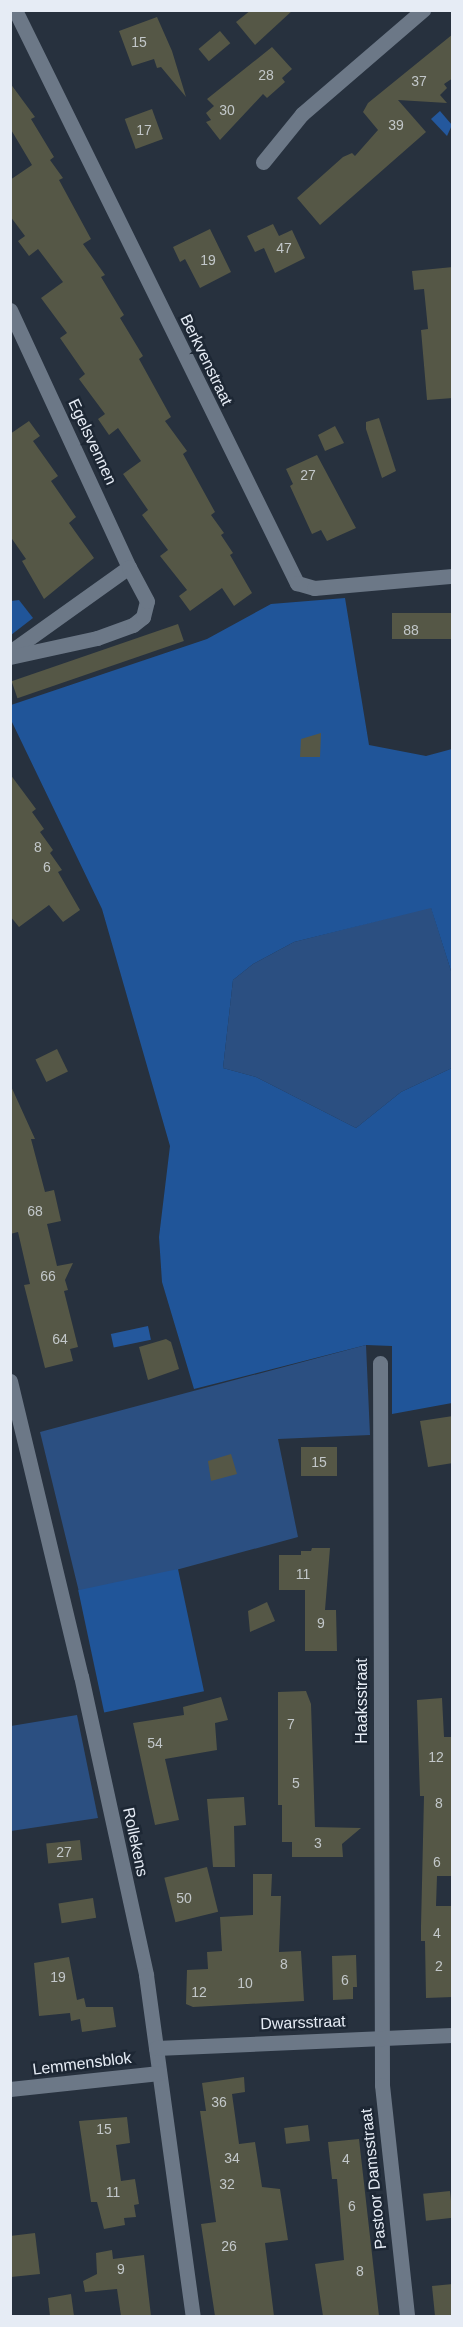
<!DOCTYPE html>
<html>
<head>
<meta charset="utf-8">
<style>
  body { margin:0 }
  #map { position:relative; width:463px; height:2327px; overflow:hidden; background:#27313e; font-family:Arial,sans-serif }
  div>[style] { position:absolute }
  .green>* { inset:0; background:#2b4f81 }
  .forest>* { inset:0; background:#205599; transform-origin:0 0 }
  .water>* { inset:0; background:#24589d; transform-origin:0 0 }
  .building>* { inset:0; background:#555746; transform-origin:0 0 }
  .minor>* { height:15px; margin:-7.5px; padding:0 7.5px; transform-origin:7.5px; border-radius:7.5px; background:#6c7887 }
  span { translate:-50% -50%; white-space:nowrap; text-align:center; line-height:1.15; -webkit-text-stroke:5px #1d2734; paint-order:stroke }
  .number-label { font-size:14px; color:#c2c7c9 }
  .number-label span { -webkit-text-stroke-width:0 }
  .street-label { font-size:16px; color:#e6ecf5 }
  .frame { position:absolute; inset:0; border:12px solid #e6ecf5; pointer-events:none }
</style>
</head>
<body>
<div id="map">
  <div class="green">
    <i style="clip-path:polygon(431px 907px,452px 974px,452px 1068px,401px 1092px,356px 1128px,256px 1077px,223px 1068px,233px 980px,253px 964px,294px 942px)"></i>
    <i style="clip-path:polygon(366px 1345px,370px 1435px,278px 1439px,298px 1537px,80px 1596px,40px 1432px)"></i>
    <i style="clip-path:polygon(77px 1715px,98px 1818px,11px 1831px,11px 1726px)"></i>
  </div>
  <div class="forest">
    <i style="clip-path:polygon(345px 598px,369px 745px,426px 756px,452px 749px,452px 974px,431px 908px,294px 942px,253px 964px,233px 980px,223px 1068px,256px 1077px,356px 1128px,401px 1092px,452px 1068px,452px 1403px,392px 1414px,392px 1346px,366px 1345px,194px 1389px,162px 1282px,159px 1237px,170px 1146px,102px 909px,11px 720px,11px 705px,207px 639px,271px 604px)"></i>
    <i style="clip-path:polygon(19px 600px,33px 618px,11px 635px,11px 601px)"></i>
    <i style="left:178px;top:1569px;width:125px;height:102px;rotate:78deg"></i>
  </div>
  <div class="water">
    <i style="clip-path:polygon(440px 111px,452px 125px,447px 136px,431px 119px)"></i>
    <i style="left:148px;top:1326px;width:14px;height:38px;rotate:78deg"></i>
  </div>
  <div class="building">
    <i style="clip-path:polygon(251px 10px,293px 10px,255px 45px,236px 22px)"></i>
    <i style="clip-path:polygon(157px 17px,172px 51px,186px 97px,161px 67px,157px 68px,154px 59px,132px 66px,119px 31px)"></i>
    <i style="left:220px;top:31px;width:16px;height:28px;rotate:50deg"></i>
    <i style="clip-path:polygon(453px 34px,453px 78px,444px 84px,447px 88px,440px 95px,447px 103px,398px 100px,426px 132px,320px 225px,297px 198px,343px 157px,352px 153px,355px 156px,378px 130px,363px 112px,368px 103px)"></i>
    <i style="clip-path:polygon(272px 47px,292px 69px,282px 78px,285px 82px,267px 98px,263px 94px,220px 140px,206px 122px,211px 120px,206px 113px,214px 106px,207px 99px)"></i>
    <i style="clip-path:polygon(10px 83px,35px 117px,31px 119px,54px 157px,50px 160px,63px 178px,59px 180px,91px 239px,83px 244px,105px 275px,101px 277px,124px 315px,120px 318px,143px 356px,139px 359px,171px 417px,165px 421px,187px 451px,183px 454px,215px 512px,211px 515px,224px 533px,221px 535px,233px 553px,230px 555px,252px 593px,234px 606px,222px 588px,190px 611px,179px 596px,187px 590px,160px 556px,168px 550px,142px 515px,148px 510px,123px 474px,141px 461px,118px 428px,109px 435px,98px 419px,105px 414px,79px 379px,85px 374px,60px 338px,67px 333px,41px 298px,63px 282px,38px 249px,29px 256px,18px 241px,25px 236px,10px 216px,10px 180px,32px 165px,10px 128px)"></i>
    <i style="left:152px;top:109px;width:32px;height:29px;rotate:70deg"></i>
    <i style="clip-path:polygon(273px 224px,279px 236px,292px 230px,305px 258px,275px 273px,264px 248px,255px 252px,247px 236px)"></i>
    <i style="clip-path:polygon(210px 229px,231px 272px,200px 288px,185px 259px,180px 262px,173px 247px)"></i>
    <i style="clip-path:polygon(453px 267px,453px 398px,427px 400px,421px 330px,428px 329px,424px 289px,414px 290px,412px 271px)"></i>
    <i style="clip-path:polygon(379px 418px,396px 471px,382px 478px,366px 429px,366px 422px)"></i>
    <i style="clip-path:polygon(29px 421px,40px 436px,33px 441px,58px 476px,51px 481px,76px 517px,69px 523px,94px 558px,44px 599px,22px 561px,26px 559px,10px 536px,10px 434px)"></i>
    <i style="clip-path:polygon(335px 426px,344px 443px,325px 451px,318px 435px)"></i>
    <i style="clip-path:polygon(317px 455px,356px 528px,327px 541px,321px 530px,312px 534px,290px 486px,293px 484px,286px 469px)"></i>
    <i style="left:453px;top:613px;width:26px;height:61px;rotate:90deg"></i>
    <i style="left:178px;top:624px;width:18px;height:176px;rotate:71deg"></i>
    <i style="clip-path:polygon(321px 733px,320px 757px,300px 757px,301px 739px)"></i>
    <i style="clip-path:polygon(10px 774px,36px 809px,32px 812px,44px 829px,40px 832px,53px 850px,50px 853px,62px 870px,58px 872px,80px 910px,63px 922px,49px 905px,19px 927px,10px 916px)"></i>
    <i style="left:57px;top:1049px;width:25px;height:24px;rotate:64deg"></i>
    <i style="clip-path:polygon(10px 1084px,35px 1139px,31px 1139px,45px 1192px,54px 1190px,61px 1221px,47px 1224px,57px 1266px,73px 1263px,65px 1280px,68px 1290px,64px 1291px,78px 1347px,70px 1349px,73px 1361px,45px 1368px,24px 1285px,30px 1284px,18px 1232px,10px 1234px)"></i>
    <i style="clip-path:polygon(166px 1339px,171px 1342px,179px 1369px,148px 1380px,139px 1347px)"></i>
    <i style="clip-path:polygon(453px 1416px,453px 1463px,428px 1467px,420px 1421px)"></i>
    <i style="left:337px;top:1447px;width:29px;height:36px;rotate:90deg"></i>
    <i style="clip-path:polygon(231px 1454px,237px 1474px,211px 1481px,208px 1461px)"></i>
    <i style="clip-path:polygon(312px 1548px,330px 1548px,325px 1610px,336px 1610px,337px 1651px,305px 1651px,305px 1590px,279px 1590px,279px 1555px,301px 1555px,301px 1551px,311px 1551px)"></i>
    <i style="clip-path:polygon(267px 1602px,275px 1621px,250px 1632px,248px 1611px)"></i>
    <i style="clip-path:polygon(306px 1691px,311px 1704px,315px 1827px,361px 1828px,342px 1844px,343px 1857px,292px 1857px,292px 1842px,282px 1842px,282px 1805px,278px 1805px,278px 1692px)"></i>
    <i style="clip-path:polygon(221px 1697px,228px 1720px,215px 1723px,217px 1750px,165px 1759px,179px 1820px,155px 1825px,133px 1723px,184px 1715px,183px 1707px)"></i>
    <i style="clip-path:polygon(442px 1698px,444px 1737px,453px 1737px,453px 1876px,437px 1876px,436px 1906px,453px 1906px,453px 1997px,426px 1998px,425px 1941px,421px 1941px,421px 1926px,424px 1796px,420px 1796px,417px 1700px)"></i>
    <i style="clip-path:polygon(244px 1797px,246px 1825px,234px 1826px,235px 1867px,213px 1867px,207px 1799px)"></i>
    <i style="left:80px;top:1840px;width:20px;height:34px;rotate:84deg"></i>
    <i style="left:207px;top:1867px;width:46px;height:44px;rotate:76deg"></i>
    <i style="clip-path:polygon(253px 1874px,272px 1874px,271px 1896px,281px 1896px,279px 1952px,301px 1951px,304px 2001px,193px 2007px,186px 2004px,187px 1970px,208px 1969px,207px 1952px,222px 1951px,220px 1917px,253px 1915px)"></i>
    <i style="left:93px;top:1898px;width:20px;height:35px;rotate:81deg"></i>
    <i style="clip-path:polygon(356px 1955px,357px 1987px,353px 1987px,353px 1999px,333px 2000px,332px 1956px)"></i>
    <i style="clip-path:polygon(69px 1957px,77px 2000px,84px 1998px,86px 2007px,113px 2007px,116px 2027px,82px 2032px,80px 2019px,71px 2021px,70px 2013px,39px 2016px,34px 1963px)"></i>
    <i style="clip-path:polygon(244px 2077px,245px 2092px,232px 2094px,239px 2144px,255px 2142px,262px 2187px,280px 2189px,288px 2240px,265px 2243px,274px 2316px,215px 2316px,201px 2224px,216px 2222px,200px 2111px,206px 2111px,202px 2083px)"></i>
    <i style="clip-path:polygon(127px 2117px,130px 2143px,116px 2145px,121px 2181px,135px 2179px,139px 2204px,134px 2205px,136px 2217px,124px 2218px,125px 2225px,104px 2229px,97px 2202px,91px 2202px,79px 2121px)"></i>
    <i style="left:308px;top:2125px;width:16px;height:24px;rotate:83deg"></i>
    <i style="clip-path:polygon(359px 2139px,379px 2316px,323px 2316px,315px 2264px,344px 2260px,337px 2179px,332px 2179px,328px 2142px)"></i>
    <i style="left:450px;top:2191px;width:27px;height:27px;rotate:84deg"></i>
    <i style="clip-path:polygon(35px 2233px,40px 2274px,11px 2277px,10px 2236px)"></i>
    <i style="clip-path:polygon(112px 2250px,113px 2259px,144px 2255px,151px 2316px,121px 2316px,117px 2289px,85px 2292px,83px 2281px,97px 2274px,96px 2253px)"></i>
    <i style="clip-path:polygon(453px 2284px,453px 2316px,435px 2316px,432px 2286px)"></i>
    <i style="clip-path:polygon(71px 2294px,74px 2316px,50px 2316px,48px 2298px)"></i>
  </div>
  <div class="minor">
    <i style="left:15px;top:10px;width:639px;rotate:63.8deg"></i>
    <i style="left:297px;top:583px;width:18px;rotate:16deg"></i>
    <i style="left:314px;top:588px;width:139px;rotate:-5deg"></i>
    <i style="left:263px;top:162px;width:62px;rotate:-50.9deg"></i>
    <i style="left:302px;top:114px;width:160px;rotate:-40.7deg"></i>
    <i style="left:10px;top:310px;width:283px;rotate:65.2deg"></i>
    <i style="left:129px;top:567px;width:146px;rotate:144.5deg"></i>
    <i style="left:10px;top:657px;width:89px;rotate:-12.3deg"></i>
    <i style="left:97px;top:638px;width:38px;rotate:-20deg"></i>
    <i style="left:133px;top:625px;width:13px;rotate:-39deg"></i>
    <i style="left:143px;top:617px;width:16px;rotate:-76deg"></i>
    <i style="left:147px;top:601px;width:38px;rotate:-118deg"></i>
    <i style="left:380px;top:1363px;width:722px;rotate:89.84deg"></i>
    <i style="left:382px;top:2085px;width:232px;rotate:83.8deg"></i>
    <i style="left:10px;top:1381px;width:303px;rotate:76.5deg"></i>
    <i style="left:81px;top:1676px;width:306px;rotate:77.7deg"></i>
    <i style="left:146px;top:1975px;width:344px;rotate:82.2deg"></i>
    <i style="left:156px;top:2048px;width:296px;rotate:-2.5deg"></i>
    <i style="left:10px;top:2089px;width:150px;rotate:-6.1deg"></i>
  </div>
  <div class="number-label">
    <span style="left:139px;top:42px">15</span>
    <span style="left:266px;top:75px">28</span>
    <span style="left:419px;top:81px">37</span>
    <span style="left:227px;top:110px">30</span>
    <span style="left:396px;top:125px">39</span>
    <span style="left:144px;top:130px">17</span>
    <span style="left:284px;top:248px">47</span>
    <span style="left:208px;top:260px">19</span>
    <span style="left:308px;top:475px">27</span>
    <span style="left:411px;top:630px">88</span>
    <span style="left:38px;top:847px">8</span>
    <span style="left:47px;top:867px">6</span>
    <span style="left:35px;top:1211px">68</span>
    <span style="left:48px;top:1276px">66</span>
    <span style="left:60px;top:1339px">64</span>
    <span style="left:319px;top:1462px">15</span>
    <span style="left:303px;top:1574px">11</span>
    <span style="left:321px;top:1623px">9</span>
    <span style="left:291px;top:1724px">7</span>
    <span style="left:155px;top:1743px">54</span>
    <span style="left:436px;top:1757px">12</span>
    <span style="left:296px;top:1783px">5</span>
    <span style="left:439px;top:1803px">8</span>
    <span style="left:318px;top:1843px">3</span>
    <span style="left:64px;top:1852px">27</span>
    <span style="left:437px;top:1862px">6</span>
    <span style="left:184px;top:1898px">50</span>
    <span style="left:437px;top:1933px">4</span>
    <span style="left:284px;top:1964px">8</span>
    <span style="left:439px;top:1966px">2</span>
    <span style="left:58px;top:1977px">19</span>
    <span style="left:345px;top:1980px">6</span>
    <span style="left:245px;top:1983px">10</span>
    <span style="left:199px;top:1992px">12</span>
    <span style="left:219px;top:2102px">36</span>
    <span style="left:104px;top:2129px">15</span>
    <span style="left:232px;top:2158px">34</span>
    <span style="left:346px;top:2159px">4</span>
    <span style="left:227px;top:2184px">32</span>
    <span style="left:113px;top:2192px">11</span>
    <span style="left:352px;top:2206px">6</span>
    <span style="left:229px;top:2246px">26</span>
    <span style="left:121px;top:2269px">9</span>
    <span style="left:360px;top:2271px">8</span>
  </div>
  <div class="street-label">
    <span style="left:206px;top:360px;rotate:64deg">Berkvenstraat</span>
    <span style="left:92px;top:442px;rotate:65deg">Egelsvennen</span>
    <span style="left:362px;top:1701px;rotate:-90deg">Haaksstraat</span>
    <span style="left:135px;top:1842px;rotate:78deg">Rollekens</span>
    <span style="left:303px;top:2023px;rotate:-2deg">Dwarsstraat</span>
    <span style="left:82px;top:2064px;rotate:-7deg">Lemmensblok</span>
    <span style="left:374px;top:2179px;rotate:-96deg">Pastoor Damsstraat</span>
  </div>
  <div class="frame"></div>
</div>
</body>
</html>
